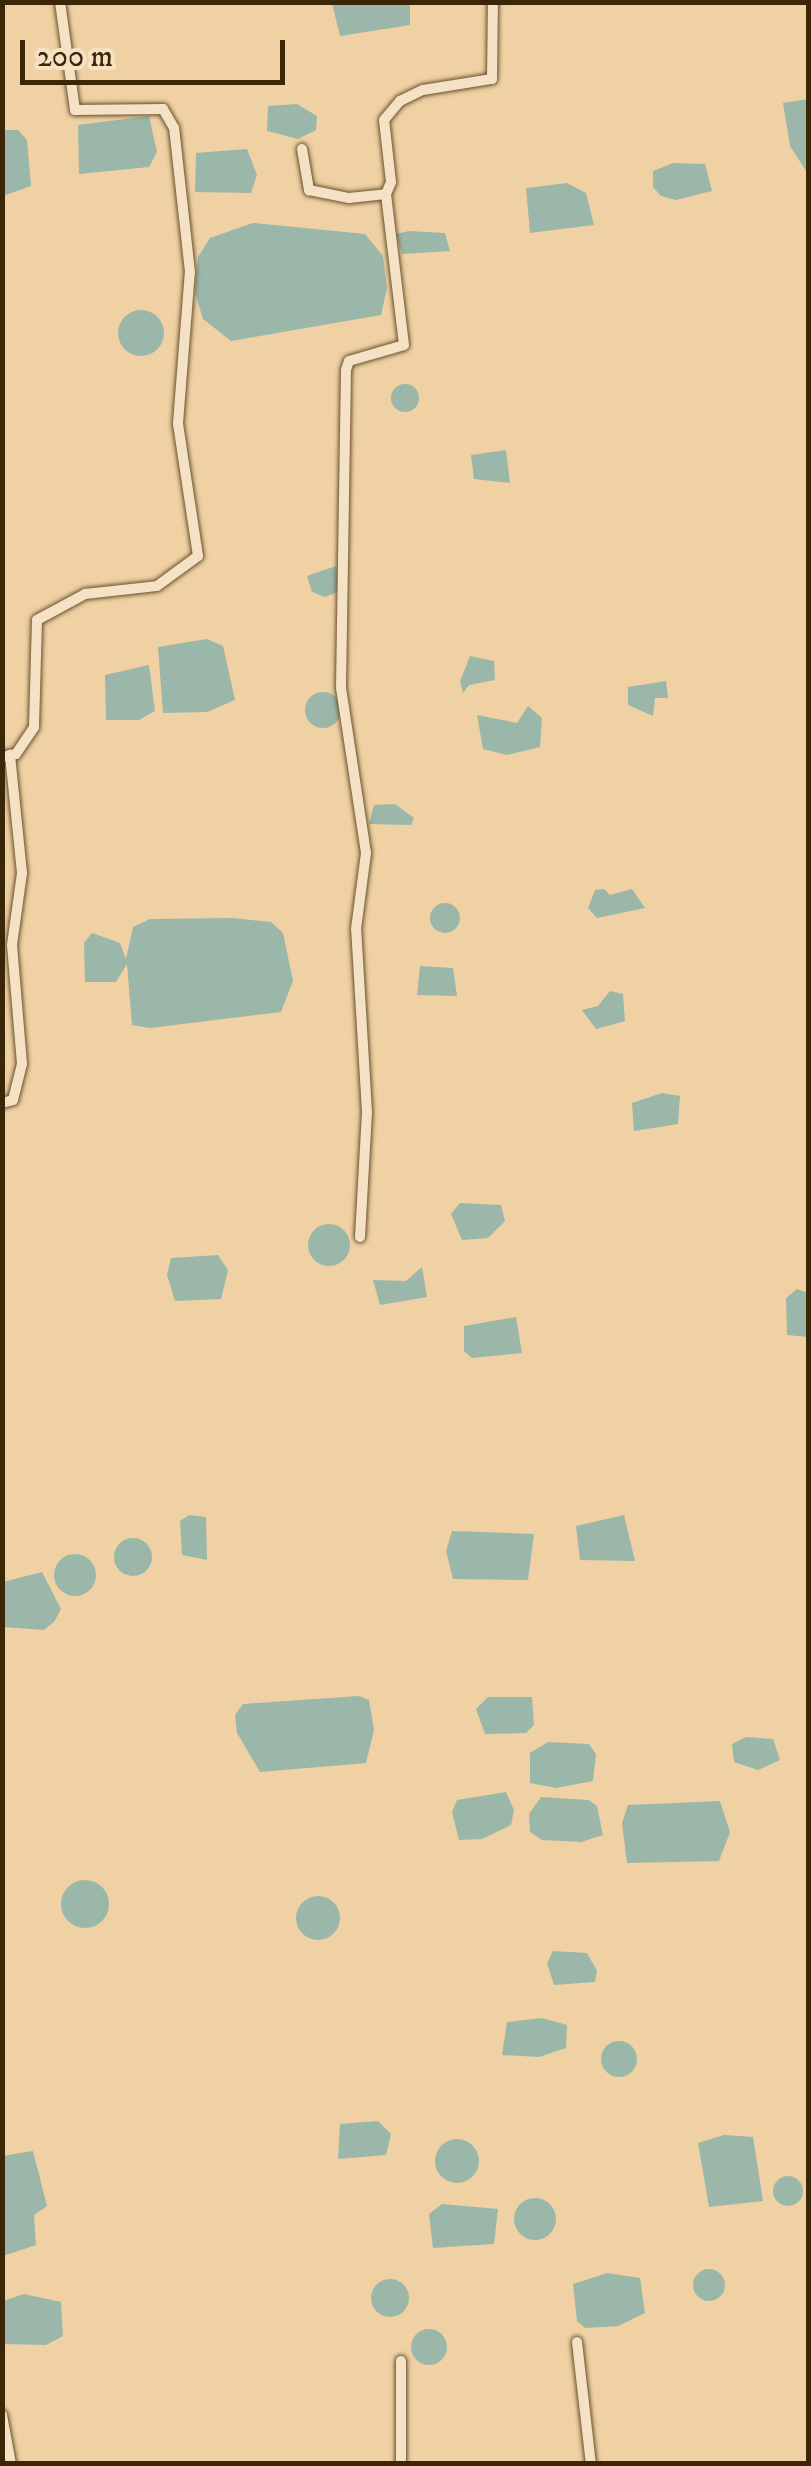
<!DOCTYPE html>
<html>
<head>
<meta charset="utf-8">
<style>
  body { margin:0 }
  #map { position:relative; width:811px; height:2466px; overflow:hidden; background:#efd1a3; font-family:"IM FELL DW Pica",serif }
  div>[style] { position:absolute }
  .water>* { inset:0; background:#9ab7aa }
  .round { border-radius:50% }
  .roads { filter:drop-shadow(0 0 2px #68512e) drop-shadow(0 0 2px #68512e) }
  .minor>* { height:10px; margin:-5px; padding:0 5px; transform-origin:5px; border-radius:5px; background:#f5e1c3 }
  span { translate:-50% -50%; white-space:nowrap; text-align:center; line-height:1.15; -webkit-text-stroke:8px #f5e1c3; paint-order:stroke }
  .frame { position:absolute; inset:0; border:5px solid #3b2607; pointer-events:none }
  .scale { position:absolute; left:20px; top:40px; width:265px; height:45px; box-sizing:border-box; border:5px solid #3b2607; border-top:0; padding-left:12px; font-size:30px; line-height:35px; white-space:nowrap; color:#3b2607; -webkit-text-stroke:8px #f5e1c3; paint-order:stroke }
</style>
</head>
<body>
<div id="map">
  <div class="water">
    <i style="clip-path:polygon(332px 3px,410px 3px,410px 25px,340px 36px)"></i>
    <i style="clip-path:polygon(808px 99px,808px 174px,790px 146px,783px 103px)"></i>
    <i style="clip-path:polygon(297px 104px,317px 116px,316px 130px,298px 139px,267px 131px,268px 106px)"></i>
    <i style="clip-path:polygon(149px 116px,157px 152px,149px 167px,79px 174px,78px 125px)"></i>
    <i style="clip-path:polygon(3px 130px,18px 130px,27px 140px,31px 186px,3px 196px)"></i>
    <i style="clip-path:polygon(247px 149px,257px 175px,251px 193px,195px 192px,196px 153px)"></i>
    <i style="clip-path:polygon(673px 163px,705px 164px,712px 191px,676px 200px,661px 196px,653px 187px,653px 171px)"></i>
    <i style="clip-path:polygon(567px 183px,586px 193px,594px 225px,530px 233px,526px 188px)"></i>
    <i style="clip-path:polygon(253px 223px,365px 234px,383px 256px,387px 288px,381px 315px,231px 341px,203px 319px,195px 293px,198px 257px,210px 238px)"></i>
    <i style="clip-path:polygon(409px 231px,445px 233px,450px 251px,402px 254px,396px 234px)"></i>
    <i class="round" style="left:118px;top:310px;width:46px;height:46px"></i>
    <i class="round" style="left:391px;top:384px;width:28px;height:28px"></i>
    <i style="clip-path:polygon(506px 450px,510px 483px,474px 479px,471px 455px)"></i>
    <i style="clip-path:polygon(336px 566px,340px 591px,325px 597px,312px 592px,307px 576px)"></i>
    <i style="clip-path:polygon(207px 639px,223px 646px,235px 700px,207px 712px,163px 713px,158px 647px)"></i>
    <i style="clip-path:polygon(470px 656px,494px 661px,495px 680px,469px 685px,463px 693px,460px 681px)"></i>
    <i style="clip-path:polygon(149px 665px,155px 711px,139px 720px,106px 720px,105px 675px)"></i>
    <i style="clip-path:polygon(666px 681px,668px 698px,655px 698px,653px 716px,628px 705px,628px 687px)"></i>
    <i class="round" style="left:305px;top:692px;width:36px;height:36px"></i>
    <i style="clip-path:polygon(528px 706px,542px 718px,540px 747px,507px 755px,483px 749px,477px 715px,517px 723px)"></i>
    <i style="clip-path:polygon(395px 804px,414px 818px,411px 825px,369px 824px,374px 805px)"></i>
    <i style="clip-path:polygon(604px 889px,610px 895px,632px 889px,645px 908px,597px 918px,588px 908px,595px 890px)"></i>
    <i class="round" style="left:430px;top:903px;width:30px;height:30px"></i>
    <i style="clip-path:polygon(233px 918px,271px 922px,283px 933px,293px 981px,281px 1012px,150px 1028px,132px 1025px,127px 964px,116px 982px,85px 982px,84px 943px,92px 933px,120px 943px,126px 959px,133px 927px,150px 919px)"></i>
    <i style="clip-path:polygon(420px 966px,453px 968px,457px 996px,417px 995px)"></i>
    <i style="clip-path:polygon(610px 991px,623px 994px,625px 1021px,596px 1029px,582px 1010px,598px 1006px)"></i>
    <i style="clip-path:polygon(662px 1093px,680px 1096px,678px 1124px,634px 1131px,632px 1103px)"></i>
    <i style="clip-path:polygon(460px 1203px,501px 1205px,505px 1221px,488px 1238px,462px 1240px,451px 1214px)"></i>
    <i class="round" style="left:308px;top:1224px;width:42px;height:42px"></i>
    <i style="clip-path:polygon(218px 1255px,228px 1270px,221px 1299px,175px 1301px,167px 1275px,171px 1258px)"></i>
    <i style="clip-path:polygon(422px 1267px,427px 1297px,380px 1305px,373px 1280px,406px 1281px)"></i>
    <i style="clip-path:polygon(797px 1289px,808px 1293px,808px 1337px,787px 1335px,786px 1298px)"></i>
    <i style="clip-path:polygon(516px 1317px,522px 1353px,472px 1358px,464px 1351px,464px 1326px)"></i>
    <i style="clip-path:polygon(189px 1515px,206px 1517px,207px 1560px,182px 1555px,180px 1521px)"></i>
    <i style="clip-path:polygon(624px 1515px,635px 1561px,580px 1560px,576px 1526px)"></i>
    <i style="clip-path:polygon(452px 1531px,534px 1534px,528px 1580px,453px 1579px,446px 1551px)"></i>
    <i class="round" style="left:114px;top:1538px;width:38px;height:38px"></i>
    <i class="round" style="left:54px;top:1554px;width:42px;height:42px"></i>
    <i style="clip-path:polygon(42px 1572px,61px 1609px,54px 1622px,44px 1630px,3px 1627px,3px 1582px)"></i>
    <i style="clip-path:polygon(359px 1696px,369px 1700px,374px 1730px,366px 1763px,260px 1772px,237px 1733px,235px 1715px,243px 1704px)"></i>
    <i style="clip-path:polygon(488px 1697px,532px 1697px,534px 1725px,526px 1733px,485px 1734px,476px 1709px)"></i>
    <i style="clip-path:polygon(746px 1737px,773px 1739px,780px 1760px,758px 1770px,734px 1762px,732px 1744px)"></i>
    <i style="clip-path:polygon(548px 1742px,589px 1744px,596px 1754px,593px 1781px,556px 1788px,530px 1783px,530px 1753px)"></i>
    <i style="clip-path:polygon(506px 1792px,514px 1810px,511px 1825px,482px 1839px,459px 1840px,452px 1812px,457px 1800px)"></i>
    <i style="clip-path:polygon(541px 1797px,589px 1800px,597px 1806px,603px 1835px,581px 1842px,542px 1840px,530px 1832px,529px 1814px)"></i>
    <i style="clip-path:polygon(720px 1801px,730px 1832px,719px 1861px,627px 1863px,622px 1823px,628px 1805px)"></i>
    <i class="round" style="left:61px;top:1880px;width:48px;height:48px"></i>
    <i class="round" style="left:296px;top:1896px;width:44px;height:44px"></i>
    <i style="clip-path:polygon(553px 1951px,587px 1953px,597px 1971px,595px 1982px,554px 1985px,547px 1963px)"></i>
    <i style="clip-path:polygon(542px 2018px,567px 2025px,566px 2048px,539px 2057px,502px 2055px,507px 2022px)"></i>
    <i class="round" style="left:601px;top:2041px;width:36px;height:36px"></i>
    <i style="clip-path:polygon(378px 2121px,391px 2134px,386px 2155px,338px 2159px,340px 2124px)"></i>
    <i style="clip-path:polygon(753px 2137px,763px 2201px,709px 2207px,698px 2143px,724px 2135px)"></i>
    <i class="round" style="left:435px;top:2139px;width:44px;height:44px"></i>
    <i style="clip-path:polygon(33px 2151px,47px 2206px,34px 2215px,36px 2245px,3px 2256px,3px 2156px)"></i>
    <i class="round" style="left:773px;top:2176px;width:30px;height:30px"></i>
    <i class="round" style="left:514px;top:2198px;width:42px;height:42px"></i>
    <i style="clip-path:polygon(442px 2204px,498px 2209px,494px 2244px,433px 2248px,429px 2214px)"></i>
    <i class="round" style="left:693px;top:2269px;width:32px;height:32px"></i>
    <i style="clip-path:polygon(607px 2273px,640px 2278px,645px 2313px,618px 2326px,585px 2328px,577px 2321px,573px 2284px)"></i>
    <i class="round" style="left:371px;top:2279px;width:38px;height:38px"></i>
    <i style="clip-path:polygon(24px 2294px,61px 2302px,63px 2336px,46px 2345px,3px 2344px,3px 2301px)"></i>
    <i class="round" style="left:411px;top:2329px;width:36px;height:36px"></i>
  </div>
  <div class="roads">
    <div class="minor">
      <i style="left:302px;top:149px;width:42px;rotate:80.3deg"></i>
      <i style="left:309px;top:190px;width:41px;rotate:11.3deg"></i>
      <i style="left:349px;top:198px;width:37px;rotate:-6deg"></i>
      <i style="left:386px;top:194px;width:13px;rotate:-67deg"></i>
      <i style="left:391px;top:182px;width:62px;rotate:-96.4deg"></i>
      <i style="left:384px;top:120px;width:25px;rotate:-50deg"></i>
      <i style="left:400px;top:101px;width:25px;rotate:-26deg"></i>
      <i style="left:423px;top:90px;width:70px;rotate:-9.1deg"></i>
      <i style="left:492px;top:79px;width:77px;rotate:-89.3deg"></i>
      <i style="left:2px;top:757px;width:14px;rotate:-12deg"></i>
      <i style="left:16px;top:754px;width:32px;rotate:-56deg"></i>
      <i style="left:34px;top:727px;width:107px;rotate:-88.4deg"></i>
      <i style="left:37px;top:620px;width:55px;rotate:-28.4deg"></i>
      <i style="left:85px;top:594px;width:72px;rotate:-6.3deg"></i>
      <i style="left:157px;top:586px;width:51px;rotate:-36.2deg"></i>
      <i style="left:198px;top:556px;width:134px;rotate:-98.6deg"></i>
      <i style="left:178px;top:423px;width:151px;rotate:-85.5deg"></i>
      <i style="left:190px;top:272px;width:145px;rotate:-96.3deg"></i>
      <i style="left:174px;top:128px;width:22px;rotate:-120deg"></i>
      <i style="left:163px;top:109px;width:88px;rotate:179.3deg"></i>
      <i style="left:75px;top:110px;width:109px;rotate:-97.9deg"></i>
      <i style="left:2px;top:1103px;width:11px;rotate:-15deg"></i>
      <i style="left:13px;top:1100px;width:37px;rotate:-76deg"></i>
      <i style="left:22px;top:1064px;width:119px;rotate:-94.8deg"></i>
      <i style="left:12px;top:945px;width:73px;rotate:-82.1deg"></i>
      <i style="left:22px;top:873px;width:119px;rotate:-95.8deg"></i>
      <i style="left:360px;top:1237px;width:125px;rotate:-86.8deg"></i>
      <i style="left:367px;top:1112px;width:183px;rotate:-93.4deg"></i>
      <i style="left:356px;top:929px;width:77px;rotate:-82.5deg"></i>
      <i style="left:366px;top:853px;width:167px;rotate:-98.6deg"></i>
      <i style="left:341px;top:688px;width:318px;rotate:-89.1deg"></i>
      <i style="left:346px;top:370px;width:9px;rotate:-72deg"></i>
      <i style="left:349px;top:361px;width:57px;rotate:-16.2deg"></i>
      <i style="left:404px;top:345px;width:152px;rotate:-96.8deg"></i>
      <i style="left:577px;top:2342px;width:123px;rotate:83.5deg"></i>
      <i style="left:2px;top:2415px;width:50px;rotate:79.6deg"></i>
      <i style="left:401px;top:2464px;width:103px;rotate:-90deg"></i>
    </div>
  </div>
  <div class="frame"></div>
  <div class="scale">200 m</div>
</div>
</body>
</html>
